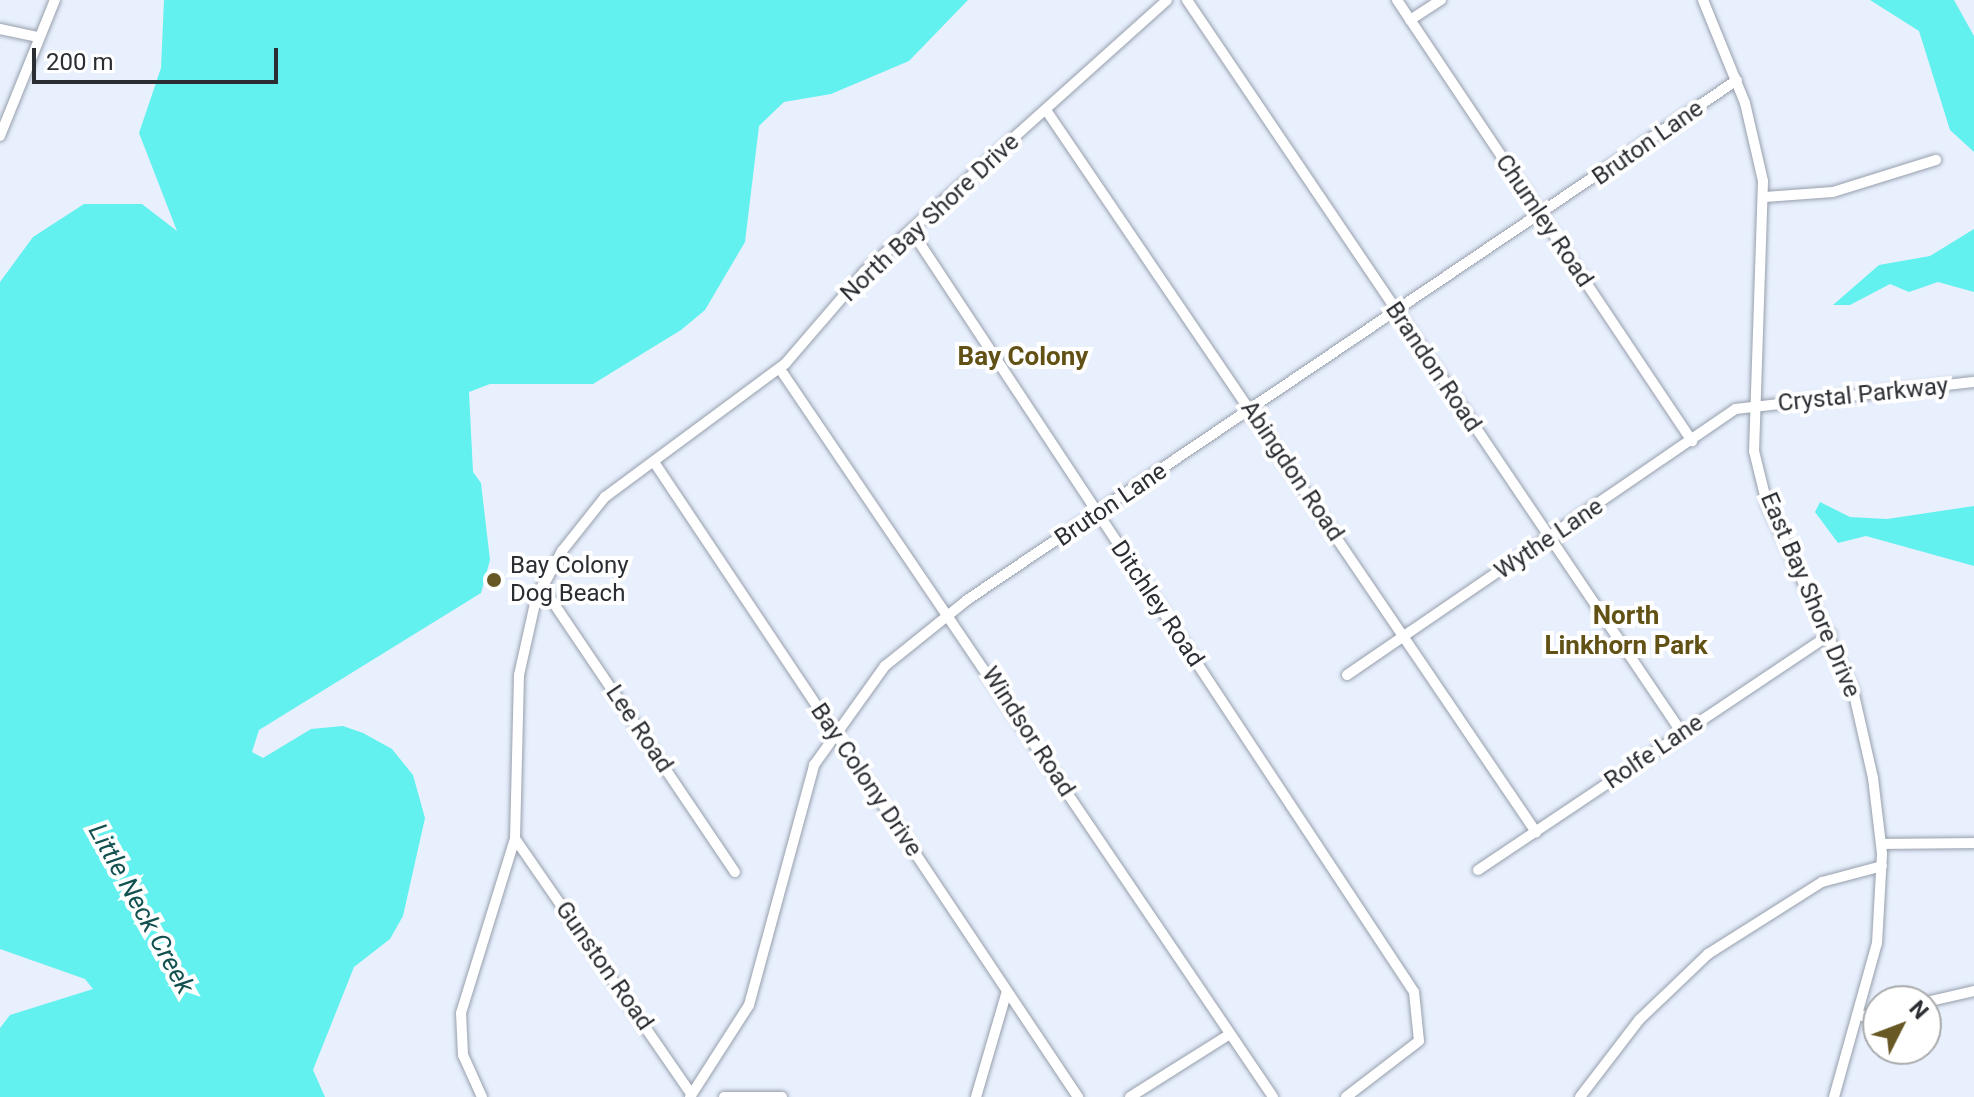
<!DOCTYPE html>
<html>
<head>
<meta charset="utf-8">
<style>
  body { margin:0 }
  #map { position:relative; width:1974px; height:1097px; overflow:hidden; background:#e8f0fe; font-family:Roboto,sans-serif }
  div>[style] { position:absolute }
  .water>* { inset:0; background:#63f1ef }
  .roads { filter:drop-shadow(0 0 2px #979fac) drop-shadow(0 0 2px #979fac) }
  .minor>* { height:10px; margin:-5px; padding:0 5px; transform-origin:5px; border-radius:5px; background:#fff }
  .dots>* { width:22px; height:22px; translate:-50% -50%; box-sizing:border-box; border:4px solid #fff; border-radius:50% }
  span { translate:-50% -50%; white-space:nowrap; text-align:center; line-height:1.15; -webkit-text-stroke:8px #fff; paint-order:stroke }
  .street-label { font-size:24px; color:#2a2d32 }
  .poi-label { font-size:24px; color:#2a2d32 }
  .left { translate:0 -50%; text-align:left }
  .neighbourhood-label { font-size:26px; color:#625114; font-weight:700 }
  .water-label { font-size:26px; color:#135151; font-style:italic }
  .north { position:absolute; left:1862px; top:985px; width:80px; height:80px; box-sizing:border-box; background:#fff; border:2px solid #aaabad; border-radius:50%; rotate:48deg; font-size:22px; font-weight:700; line-height:32px; text-align:center; color:#2a2d32 }
  .north::after { content:''; display:block; margin:auto; width:28px; height:36px; background:#675825; clip-path:polygon(50% 0,100% 100%,50% 72%,0 100%) }
  .scale { position:absolute; left:32px; top:48px; width:246px; height:36px; box-sizing:border-box; border:4px solid #2a2d32; border-top:0; padding-left:10px; font-size:24px; line-height:28px; white-space:nowrap; color:#2a2d32; -webkit-text-stroke:6px #fff; paint-order:stroke }
</style>
</head>
<body>
<div id="map">
  <div class="water">
    <i style="clip-path:polygon(164px 0,968px 0,909px 61px,831px 94px,784px 102px,759px 126px,745px 242px,705px 310px,681px 330px,593px 384px,490px 384px,469px 392px,473px 472px,481px 483px,490px 560px,481px 593px,259px 730px,252px 752px,263px 758px,311px 729px,343px 726px,363px 733px,392px 749px,413px 775px,425px 818px,403px 916px,390px 939px,354px 967px,313px 1070px,325px 1097px,0 1097px,0 1028px,10px 1015px,93px 989px,85px 979px,0 949px,0 282px,33px 237px,84px 204px,142px 204px,177px 231px,139px 133px,161px 68px)"></i>
    <i style="clip-path:polygon(1870px 0,1954px 0,1974px 36px,1974px 152px,1950px 130px,1919px 31px)"></i>
    <i style="clip-path:polygon(1974px 229px,1974px 292px,1938px 282px,1909px 292px,1890px 284px,1850px 305px,1833px 305px,1879px 265px,1930px 256px)"></i>
    <i style="clip-path:polygon(1820px 502px,1850px 517px,1887px 519px,1974px 506px,1974px 566px,1866px 536px,1838px 543px,1815px 512px)"></i>
  </div>
  <div class="roads">
    <div class="minor">
      <i style="left:1187px;top:0;width:884px;rotate:55.97deg"></i>
      <i style="left:1397px;top:0;width:531px;rotate:56.22deg"></i>
      <i style="left:1703px;top:0;width:111px;rotate:67.8deg"></i>
      <i style="left:1745px;top:103px;width:80px;rotate:77deg"></i>
      <i style="left:1763px;top:181px;width:270px;rotate:91.9deg"></i>
      <i style="left:1754px;top:451px;width:55px;rotate:76.2deg"></i>
      <i style="left:1767px;top:504px;width:205px;rotate:65.2deg"></i>
      <i style="left:1853px;top:690px;width:90px;rotate:77.2deg"></i>
      <i style="left:1873px;top:778px;width:77px;rotate:83.2deg"></i>
      <i style="left:1882px;top:854px;width:89px;rotate:93.2deg"></i>
      <i style="left:1877px;top:943px;width:160px;rotate:105.6deg"></i>
      <i style="left:1410px;top:20px;width:37px;rotate:-33deg"></i>
      <i style="left:0;top:29px;width:38px;rotate:12deg"></i>
      <i style="left:1046px;top:110px;width:873px;rotate:55.84deg"></i>
      <i style="left:0;top:136px;width:147px;rotate:-68deg"></i>
      <i style="left:1765px;top:197px;width:68px;rotate:-4.2deg"></i>
      <i style="left:1833px;top:192px;width:108px;rotate:-17.3deg"></i>
      <i style="left:911px;top:230px;width:913px;rotate:56.57deg"></i>
      <i style="left:1414px;top:992px;width:49px;rotate:84.2deg"></i>
      <i style="left:1419px;top:1041px;width:92px;rotate:142.5deg"></i>
      <i style="left:780px;top:369px;width:879px;rotate:55.89deg"></i>
      <i style="left:654px;top:462px;width:764px;rotate:56.27deg"></i>
      <i style="left:542px;top:586px;width:345px;rotate:56deg"></i>
      <i style="left:1347px;top:675px;width:471px;rotate:-34.4deg"></i>
      <i style="left:1736px;top:409px;width:240px;rotate:-6.5deg"></i>
      <i style="left:516px;top:840px;width:308px;rotate:55.4deg"></i>
      <i style="left:1881px;top:844px;width:93px;rotate:-0.6deg"></i>
      <i style="left:1478px;top:870px;width:424px;rotate:-33.8deg"></i>
      <i style="left:1926px;top:1002px;width:49px;rotate:-12.9deg"></i>
      <i style="left:1863px;top:1016px;width:15px;rotate:-11deg"></i>
      <i style="left:482px;top:1097px;width:46px;rotate:-114.3deg"></i>
      <i style="left:463px;top:1055px;width:42px;rotate:-92.7deg"></i>
      <i style="left:461px;top:1013px;width:182px;rotate:-72.8deg"></i>
      <i style="left:515px;top:839px;width:164px;rotate:-88.6deg"></i>
      <i style="left:519px;top:675px;width:78px;rotate:-77.4deg"></i>
      <i style="left:536px;top:599px;width:55px;rotate:-61.6deg"></i>
      <i style="left:562px;top:551px;width:69px;rotate:-51.5deg"></i>
      <i style="left:605px;top:497px;width:224px;rotate:-36.5deg"></i>
      <i style="left:785px;top:364px;width:121px;rotate:-49.3deg"></i>
      <i style="left:864px;top:272px;width:407px;rotate:-41.9deg"></i>
      <i style="left:690px;top:1097px;width:109px;rotate:-57.3deg"></i>
      <i style="left:749px;top:1005px;width:249px;rotate:-74.8deg"></i>
      <i style="left:814px;top:765px;width:122px;rotate:-54.4deg"></i>
      <i style="left:885px;top:666px;width:105px;rotate:-38.8deg"></i>
      <i style="left:967px;top:600px;width:929px;rotate:-34.03deg"></i>
      <i style="left:724px;top:1097px;width:58px"></i>
      <i style="left:976px;top:1097px;width:110px;rotate:-73.7deg"></i>
      <i style="left:1130px;top:1097px;width:118px;rotate:-32.2deg"></i>
      <i style="left:1580px;top:1097px;width:97px;rotate:-52.5deg"></i>
      <i style="left:1639px;top:1020px;width:95px;rotate:-43.7deg"></i>
      <i style="left:1708px;top:954px;width:135px;rotate:-32.3deg"></i>
      <i style="left:1822px;top:882px;width:62px;rotate:-14.9deg"></i>
    </div>
  </div>
  <div class="dots">
    <i style="left:494px;top:580px;background:#675825"></i>
  </div>
  <div class="street-label">
    <span style="left:1648px;top:143px;rotate:-35deg">Bruton Lane</span>
    <span style="left:930px;top:218px;rotate:-43deg">North Bay Shore Drive</span>
    <span style="left:1544px;top:221px;rotate:56deg">Chumley Road</span>
    <span style="left:1433px;top:367px;rotate:56deg">Brandon Road</span>
    <span style="left:1863px;top:395px;rotate:-6deg">Crystal Parkway</span>
    <span style="left:1292px;top:471px;rotate:56deg">Abingdon Road</span>
    <span style="left:1111px;top:505px;rotate:-34deg">Bruton Lane</span>
    <span style="left:1549px;top:539px;rotate:-34deg">Wythe Lane</span>
    <span style="left:1810px;top:595px;rotate:67deg">East Bay Shore Drive</span>
    <span style="left:1157px;top:604px;rotate:56deg">Ditchley Road</span>
    <span style="left:639px;top:729px;rotate:56deg">Lee Road</span>
    <span style="left:1028px;top:732px;rotate:57deg">Windsor Road</span>
    <span style="left:1654px;top:752px;rotate:-34deg">Rolfe Lane</span>
    <span style="left:866px;top:780px;rotate:56deg">Bay Colony Drive</span>
    <span style="left:604px;top:966px;rotate:55deg">Gunston Road</span>
  </div>
  <div class="poi-label">
    <span class="left" style="left:510px;top:580px">Bay Colony<br>Dog Beach</span>
  </div>
  <div class="neighbourhood-label">
    <span style="left:1023px;top:357px">Bay Colony</span>
    <span style="left:1626px;top:631px">North<br>Linkhorn Park</span>
  </div>
  <div class="water-label">
    <span style="left:141px;top:909px;rotate:61deg">Little Neck Creek</span>
  </div>
  <div class="north">N</div>
  <div class="scale">200 m</div>
</div>
</body>
</html>
